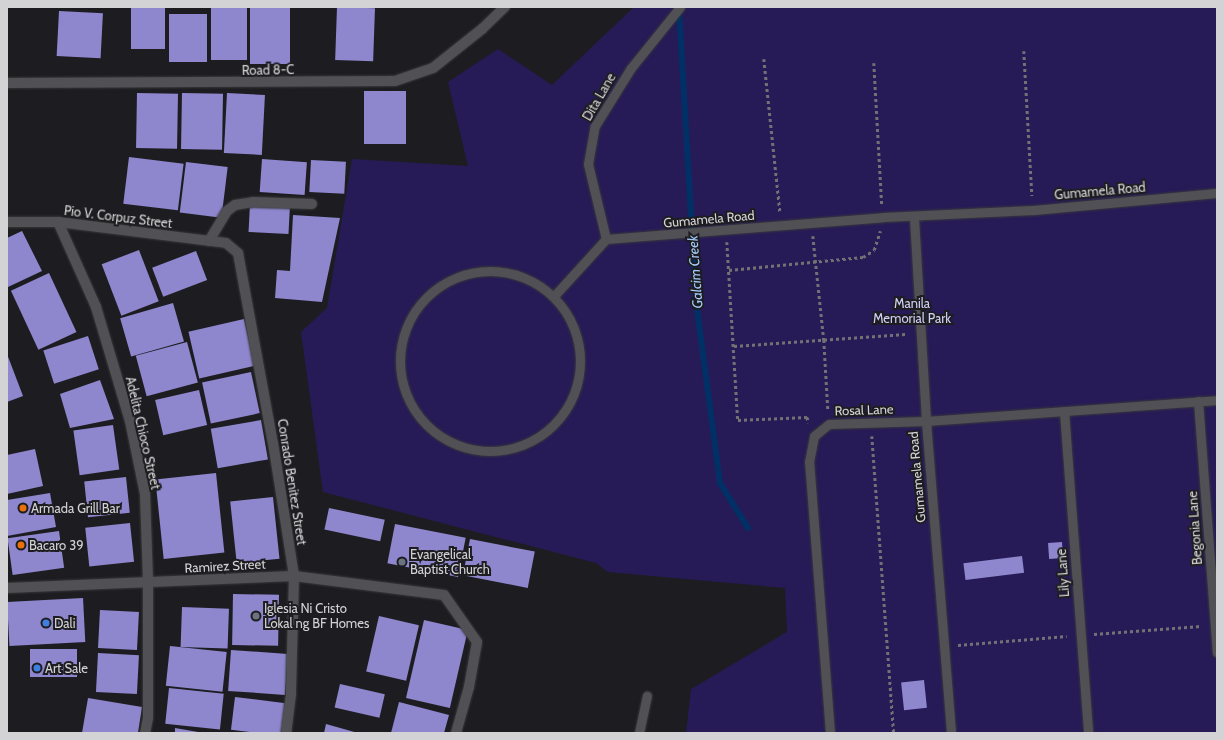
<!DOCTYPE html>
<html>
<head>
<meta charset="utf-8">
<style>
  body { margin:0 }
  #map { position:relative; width:1224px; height:740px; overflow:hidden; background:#1d1d21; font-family:Cabin,sans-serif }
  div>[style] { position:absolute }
  .green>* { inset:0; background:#271b57 }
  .stream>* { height:6px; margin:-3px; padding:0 3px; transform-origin:3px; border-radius:3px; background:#003065 }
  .building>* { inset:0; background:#8e87ce; transform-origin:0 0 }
  .path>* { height:2.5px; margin-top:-1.25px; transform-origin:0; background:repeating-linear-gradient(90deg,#727275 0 3px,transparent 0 6px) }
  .roads { filter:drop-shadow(0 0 1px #39393b) drop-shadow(0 0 1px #39393b) }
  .lane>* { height:9px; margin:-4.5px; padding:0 4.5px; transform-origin:4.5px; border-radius:4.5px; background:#515155 }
  .lane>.ring { margin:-4.5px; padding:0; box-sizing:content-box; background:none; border:9px solid #515155; border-radius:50% }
  .street>* { height:10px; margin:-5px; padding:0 5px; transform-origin:5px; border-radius:5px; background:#515155 }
  .dots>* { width:11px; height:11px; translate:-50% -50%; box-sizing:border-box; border:2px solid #1d1d21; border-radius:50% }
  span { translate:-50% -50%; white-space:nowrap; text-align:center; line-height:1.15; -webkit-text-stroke:4px #1d1d21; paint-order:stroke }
  .street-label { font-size:13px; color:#d3d3d5 }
  .park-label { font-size:13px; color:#d0cef5 }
  .poi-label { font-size:13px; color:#d3d3d5 }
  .left { translate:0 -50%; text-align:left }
  .water-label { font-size:14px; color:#a4cbfb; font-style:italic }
  .frame { position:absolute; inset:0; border:8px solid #d3d3d5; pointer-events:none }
</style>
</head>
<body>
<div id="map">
  <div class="green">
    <i style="clip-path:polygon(634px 7px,1217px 7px,1217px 733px,686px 733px,691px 689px,787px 632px,785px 588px,608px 572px,596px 563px,323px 492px,301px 332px,327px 308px,352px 159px,468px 166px,448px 82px,498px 49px,552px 85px)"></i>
  </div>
  <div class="stream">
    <i style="left:679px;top:8px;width:293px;rotate:86.7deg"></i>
    <i style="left:696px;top:301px;width:184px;rotate:82.5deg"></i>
    <i style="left:720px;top:483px;width:53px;rotate:58.1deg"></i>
  </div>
  <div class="building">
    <i style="left:131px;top:7px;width:34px;height:42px"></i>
    <i style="left:211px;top:7px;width:36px;height:53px"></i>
    <i style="left:250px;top:7px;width:40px;height:57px"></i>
    <i style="left:337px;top:7px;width:38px;height:53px;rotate:2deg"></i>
    <i style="left:59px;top:11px;width:44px;height:45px;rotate:3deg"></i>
    <i style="left:169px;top:14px;width:38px;height:48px"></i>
    <i style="left:364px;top:91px;width:42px;height:53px"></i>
    <i style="left:137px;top:93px;width:41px;height:55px;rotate:1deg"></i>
    <i style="left:182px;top:93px;width:41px;height:56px;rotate:1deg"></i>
    <i style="left:227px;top:93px;width:38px;height:60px;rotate:3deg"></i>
    <i style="left:129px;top:157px;width:55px;height:47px;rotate:7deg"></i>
    <i style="left:262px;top:159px;width:45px;height:33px;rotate:4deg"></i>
    <i style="left:311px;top:160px;width:35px;height:32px;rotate:3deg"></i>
    <i style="left:186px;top:162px;width:42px;height:51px;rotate:7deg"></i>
    <i style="left:250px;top:204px;width:40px;height:28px;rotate:3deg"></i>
    <i style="clip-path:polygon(293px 215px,340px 218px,322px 302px,275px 298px,277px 270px,290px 271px)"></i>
    <i style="clip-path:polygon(22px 231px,42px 271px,8px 287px,7px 238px)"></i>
    <i style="left:139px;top:250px;width:55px;height:40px;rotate:69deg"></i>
    <i style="left:196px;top:251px;width:31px;height:47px;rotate:69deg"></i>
    <i style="left:49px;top:273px;width:65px;height:42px;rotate:65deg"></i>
    <i style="left:173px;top:303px;width:40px;height:55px;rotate:74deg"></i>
    <i style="left:244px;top:319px;width:48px;height:57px;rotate:77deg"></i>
    <i style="left:88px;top:336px;width:35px;height:47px;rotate:72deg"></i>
    <i style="left:187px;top:342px;width:42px;height:53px;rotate:75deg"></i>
    <i style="clip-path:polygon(7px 354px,23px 396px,7px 402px)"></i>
    <i style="left:251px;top:372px;width:42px;height:50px;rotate:78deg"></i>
    <i style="clip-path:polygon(100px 380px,114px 419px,70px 428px,60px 394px)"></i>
    <i style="left:199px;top:390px;width:36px;height:45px;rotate:77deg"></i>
    <i style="left:261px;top:420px;width:40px;height:51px;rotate:80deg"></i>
    <i style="left:113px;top:425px;width:45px;height:40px;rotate:82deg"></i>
    <i style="clip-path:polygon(35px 449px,43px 486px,7px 494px,7px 455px)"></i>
    <i style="left:216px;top:473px;width:80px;height:61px;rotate:84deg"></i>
    <i style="left:126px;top:477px;width:36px;height:42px;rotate:84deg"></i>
    <i style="clip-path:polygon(50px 493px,56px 527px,7px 536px,7px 500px)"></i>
    <i style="left:273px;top:497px;width:62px;height:43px;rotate:84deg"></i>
    <i style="left:329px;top:508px;width:57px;height:22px;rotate:12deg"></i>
    <i style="left:130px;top:523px;width:39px;height:45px;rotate:84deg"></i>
    <i style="left:395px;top:524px;width:72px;height:40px;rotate:11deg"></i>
    <i style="left:59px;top:531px;width:37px;height:52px;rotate:82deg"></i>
    <i style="left:470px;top:539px;width:66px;height:37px;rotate:11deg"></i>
    <i style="left:1062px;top:542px;width:16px;height:14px;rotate:86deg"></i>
    <i style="left:1022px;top:556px;width:17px;height:59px;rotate:83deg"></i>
    <i style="left:233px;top:594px;width:46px;height:51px;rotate:1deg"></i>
    <i style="left:83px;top:598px;width:44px;height:76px;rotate:87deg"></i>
    <i style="left:182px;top:607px;width:47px;height:40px;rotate:2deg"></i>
    <i style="left:100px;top:610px;width:39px;height:38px;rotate:3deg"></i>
    <i style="left:379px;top:616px;width:41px;height:57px;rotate:13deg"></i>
    <i style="left:424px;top:620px;width:45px;height:80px;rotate:13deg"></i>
    <i style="left:170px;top:646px;width:57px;height:40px;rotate:6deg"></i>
    <i style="left:30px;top:649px;width:47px;height:28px"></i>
    <i style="left:231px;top:650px;width:57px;height:41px;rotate:4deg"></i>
    <i style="left:98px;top:653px;width:41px;height:39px;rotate:3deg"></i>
    <i style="left:924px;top:680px;width:28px;height:23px;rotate:84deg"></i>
    <i style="left:340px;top:684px;width:46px;height:24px;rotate:13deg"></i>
    <i style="left:169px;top:688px;width:55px;height:36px;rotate:6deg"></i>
    <i style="left:235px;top:697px;width:51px;height:33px;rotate:7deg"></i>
    <i style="clip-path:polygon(88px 698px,142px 707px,138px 733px,82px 733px)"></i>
    <i style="clip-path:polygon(399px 702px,449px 715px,444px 733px,391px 733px)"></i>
    <i style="clip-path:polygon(326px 724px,358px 733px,324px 733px)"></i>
    <i style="clip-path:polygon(175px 728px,198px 732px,198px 733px,175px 733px)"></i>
  </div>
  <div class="path">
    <i style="left:1024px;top:51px;width:145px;rotate:86.8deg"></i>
    <i style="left:764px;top:59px;width:154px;rotate:84deg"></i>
    <i style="left:874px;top:63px;width:141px;rotate:86.8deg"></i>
    <i style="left:813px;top:236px;width:105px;rotate:84deg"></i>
    <i style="left:824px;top:340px;width:70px;rotate:86.7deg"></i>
    <i style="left:727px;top:242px;width:178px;rotate:86.5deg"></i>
    <i style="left:738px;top:420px;width:69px;rotate:-2.5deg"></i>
    <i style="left:807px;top:417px;width:6px;rotate:72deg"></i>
    <i style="left:729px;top:270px;width:135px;rotate:-5.5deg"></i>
    <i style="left:863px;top:257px;width:13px;rotate:-32deg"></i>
    <i style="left:874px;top:250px;width:20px;rotate:-72deg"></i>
    <i style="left:734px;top:346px;width:172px;rotate:-4deg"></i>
    <i style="left:872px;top:436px;width:298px;rotate:85.8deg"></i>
    <i style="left:1094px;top:634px;width:107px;rotate:-4.3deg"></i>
    <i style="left:958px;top:645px;width:109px;rotate:-4.7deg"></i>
  </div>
  <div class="roads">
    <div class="lane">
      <i style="left:914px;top:218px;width:203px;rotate:86.6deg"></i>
      <i style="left:926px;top:421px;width:313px;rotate:85.4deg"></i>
      <i style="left:606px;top:239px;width:77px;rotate:-103.5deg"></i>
      <i style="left:588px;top:164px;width:39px;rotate:-80deg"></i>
      <i style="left:595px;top:126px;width:68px;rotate:-58.2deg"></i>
      <i style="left:631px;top:68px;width:78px;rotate:-51.2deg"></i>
      <i class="ring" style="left:400px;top:271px;width:171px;height:171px"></i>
      <i style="left:554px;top:296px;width:77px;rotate:-47.6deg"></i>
      <i style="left:606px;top:239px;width:278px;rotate:-4.5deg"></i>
      <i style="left:883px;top:217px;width:150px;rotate:-2.7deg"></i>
      <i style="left:1033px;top:210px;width:185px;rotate:-5.3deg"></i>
      <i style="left:1198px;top:401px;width:252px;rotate:85.7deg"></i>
      <i style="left:1064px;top:411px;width:323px;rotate:85.7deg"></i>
      <i style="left:639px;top:733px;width:38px;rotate:-78deg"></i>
      <i style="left:830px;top:733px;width:272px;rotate:-94.4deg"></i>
      <i style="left:809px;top:462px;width:26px;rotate:-79deg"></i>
      <i style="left:814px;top:436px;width:19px;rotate:-39deg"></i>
      <i style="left:829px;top:424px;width:97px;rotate:-1.8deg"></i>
      <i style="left:926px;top:421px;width:292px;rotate:-4.1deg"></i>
    </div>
    <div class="street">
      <i style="left:7px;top:83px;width:388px;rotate:-0.3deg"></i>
      <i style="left:395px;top:81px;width:40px;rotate:-18.9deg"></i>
      <i style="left:433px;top:68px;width:63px;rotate:-38.5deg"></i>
      <i style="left:482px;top:29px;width:32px;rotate:-44deg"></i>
      <i style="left:7px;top:222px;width:51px"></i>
      <i style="left:58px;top:222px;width:169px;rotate:7.1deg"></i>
      <i style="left:226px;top:243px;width:16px;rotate:40deg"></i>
      <i style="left:238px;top:253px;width:193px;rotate:79.6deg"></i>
      <i style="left:273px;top:443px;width:135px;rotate:81deg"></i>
      <i style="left:294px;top:576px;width:118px;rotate:91.5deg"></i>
      <i style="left:291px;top:694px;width:39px;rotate:97deg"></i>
      <i style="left:58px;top:222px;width:93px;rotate:65.9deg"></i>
      <i style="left:96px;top:307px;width:119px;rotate:73.4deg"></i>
      <i style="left:130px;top:421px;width:75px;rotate:78.4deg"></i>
      <i style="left:145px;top:494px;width:88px;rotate:88deg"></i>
      <i style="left:148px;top:582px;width:136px;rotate:90deg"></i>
      <i style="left:148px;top:718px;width:15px;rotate:101deg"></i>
      <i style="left:209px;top:241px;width:35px;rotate:-59deg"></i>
      <i style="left:227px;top:211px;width:10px;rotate:-37deg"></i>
      <i style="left:235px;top:205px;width:18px;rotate:-9deg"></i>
      <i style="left:253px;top:202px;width:59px;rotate:1.9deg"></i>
      <i style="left:7px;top:588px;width:287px;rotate:-2.4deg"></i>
      <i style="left:294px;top:576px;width:151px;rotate:7.2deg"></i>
      <i style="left:444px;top:595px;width:57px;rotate:54.9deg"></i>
      <i style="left:477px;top:642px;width:46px;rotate:100.1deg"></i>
      <i style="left:469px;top:687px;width:48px;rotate:105.8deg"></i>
    </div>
  </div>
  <div class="dots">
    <i style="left:23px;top:508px;background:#e8710a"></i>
    <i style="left:21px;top:545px;background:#e8710a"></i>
    <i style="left:402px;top:562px;background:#6b7280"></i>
    <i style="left:256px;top:616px;background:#6b7280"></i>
    <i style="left:46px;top:623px;background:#3f7fe0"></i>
    <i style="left:37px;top:668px;background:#3f7fe0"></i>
  </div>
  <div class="street-label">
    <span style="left:268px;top:70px;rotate:-1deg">Road 8-C</span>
    <span style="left:599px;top:97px;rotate:-60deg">Dita Lane</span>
    <span style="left:1100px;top:191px;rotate:-5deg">Gumamela Road</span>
    <span style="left:118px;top:217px;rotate:7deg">Pio V. Corpuz Street</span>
    <span style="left:709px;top:219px;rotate:-5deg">Gumamela Road</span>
    <span style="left:864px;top:410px;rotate:-2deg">Rosal Lane</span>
    <span style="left:143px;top:433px;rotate:77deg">Adelita Chioco Street</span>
    <span style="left:917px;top:477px;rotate:-95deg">Gumamela Road</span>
    <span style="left:292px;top:482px;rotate:81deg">Conrado Benitez Street</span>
    <span style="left:1195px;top:528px;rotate:-94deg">Begonia Lane</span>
    <span style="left:225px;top:566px;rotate:-3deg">Ramirez Street</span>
    <span style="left:1063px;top:573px;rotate:-94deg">Lily Lane</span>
  </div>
  <div class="park-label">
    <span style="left:912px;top:311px">Manila<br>Memorial Park</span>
  </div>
  <div class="poi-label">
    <span class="left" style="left:31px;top:508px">Armada Grill Bar</span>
    <span class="left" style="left:29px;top:545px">Bacaro 39</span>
    <span class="left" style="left:410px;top:562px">Evangelical<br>Baptist Church</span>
    <span class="left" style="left:264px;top:616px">Iglesia Ni Cristo<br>Lokal ng BF Homes</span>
    <span class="left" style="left:54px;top:623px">Dali</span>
    <span class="left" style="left:45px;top:668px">Art Sale</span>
  </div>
  <div class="water-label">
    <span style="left:695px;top:272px;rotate:-94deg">Galcim Creek</span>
  </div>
  <div class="frame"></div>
</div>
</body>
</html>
